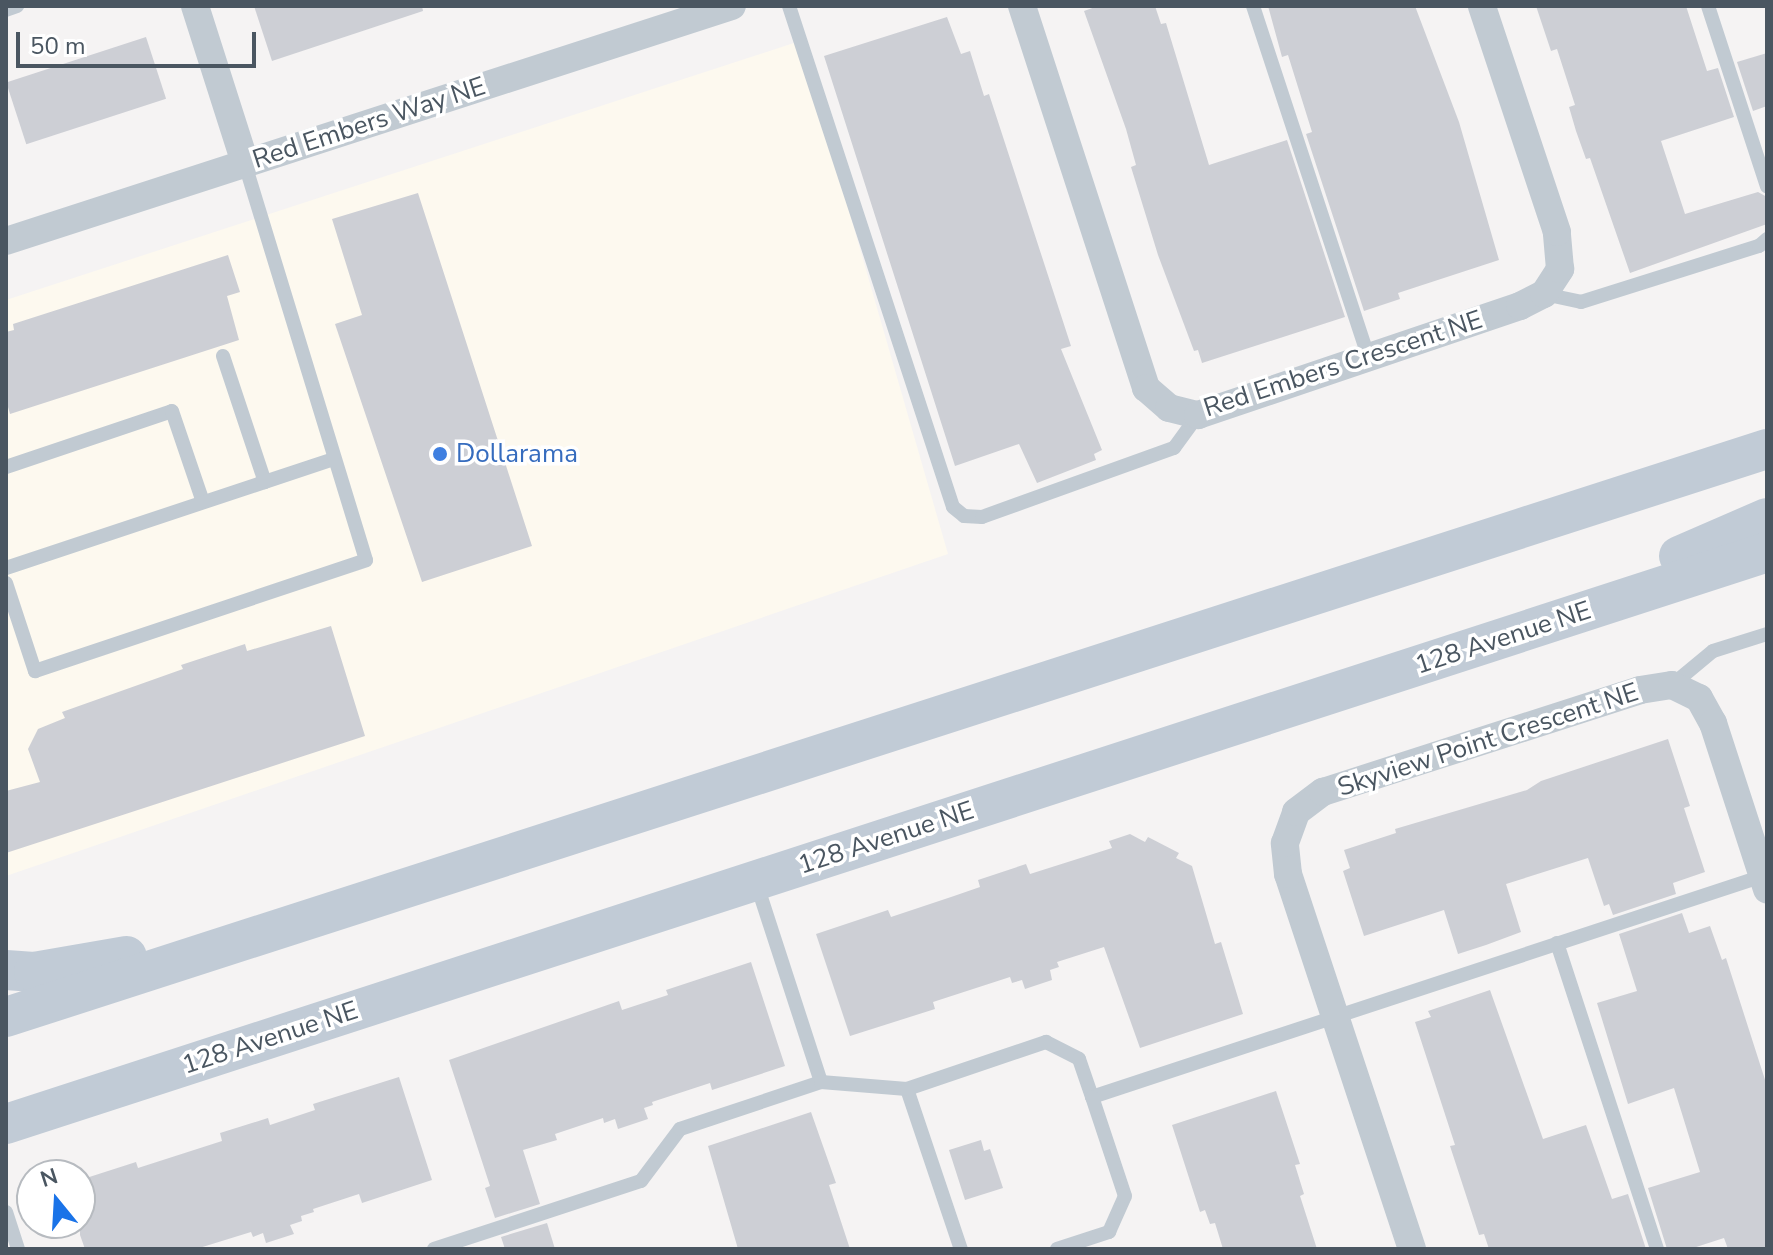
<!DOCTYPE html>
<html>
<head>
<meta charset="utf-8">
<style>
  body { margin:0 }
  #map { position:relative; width:1773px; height:1255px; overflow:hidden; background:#f5f3f3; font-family:"Nunito Sans",sans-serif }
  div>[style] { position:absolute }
  .commercial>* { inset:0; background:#fdf9ef }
  .building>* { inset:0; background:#cdcfd5; transform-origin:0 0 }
  .lane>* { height:14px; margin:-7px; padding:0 7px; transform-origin:7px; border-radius:7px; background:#c1cad2 }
  .street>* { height:28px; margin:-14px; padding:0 14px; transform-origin:14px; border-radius:14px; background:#c1cad2 }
  .secondary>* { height:40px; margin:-20px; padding:0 20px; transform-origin:20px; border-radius:20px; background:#c1cbd6 }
  .dots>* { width:22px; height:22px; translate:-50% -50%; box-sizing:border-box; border:4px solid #fff; border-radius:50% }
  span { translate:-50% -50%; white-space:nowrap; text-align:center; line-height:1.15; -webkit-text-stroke:7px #fff; paint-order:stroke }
  .street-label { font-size:26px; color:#4a5661 }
  .shop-label { font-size:26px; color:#366cbe }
  .left { translate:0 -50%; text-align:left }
  .frame { position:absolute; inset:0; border:8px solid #4a5661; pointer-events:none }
  .north { position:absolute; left:16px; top:1159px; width:80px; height:80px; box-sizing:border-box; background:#fff; border:2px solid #b7bbc0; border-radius:50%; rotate:342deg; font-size:22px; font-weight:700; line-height:32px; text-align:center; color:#4a5661 }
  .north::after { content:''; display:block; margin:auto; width:28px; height:36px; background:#1a73e8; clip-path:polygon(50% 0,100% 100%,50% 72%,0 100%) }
  .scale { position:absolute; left:16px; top:32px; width:240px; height:36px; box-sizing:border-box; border:4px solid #4a5661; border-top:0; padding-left:10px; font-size:24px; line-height:28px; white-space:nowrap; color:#4a5661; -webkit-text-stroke:6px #fff; paint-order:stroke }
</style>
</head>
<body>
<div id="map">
  <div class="commercial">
    <i style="clip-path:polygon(800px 41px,948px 554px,6px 876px,6px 300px)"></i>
  </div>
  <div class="building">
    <i style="clip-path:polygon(254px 6px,422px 6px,423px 11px,272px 61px)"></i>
    <i style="clip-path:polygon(1098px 6px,1155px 6px,1161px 24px,1166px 23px,1209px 165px,1287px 140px,1345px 317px,1202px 363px,1198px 350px,1194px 351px,1158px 255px,1131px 167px,1136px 165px,1126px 129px,1084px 11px)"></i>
    <i style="clip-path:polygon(1268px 6px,1415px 6px,1459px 122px,1499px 260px,1398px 293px,1400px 299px,1364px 311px,1306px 134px,1312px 132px,1288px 55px,1282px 57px)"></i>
    <i style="clip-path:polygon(1536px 6px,1686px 6px,1707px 71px,1718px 68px,1734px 117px,1661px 141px,1685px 214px,1758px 192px,1767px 197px,1767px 224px,1630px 273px,1590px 158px,1586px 159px,1576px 131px,1569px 107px,1575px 105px,1557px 49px,1551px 51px)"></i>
    <i style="clip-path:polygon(947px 17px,961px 54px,970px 51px,984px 96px,989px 94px,1071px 346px,1061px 349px,1102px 450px,1094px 454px,1096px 460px,1037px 483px,1019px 444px,955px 466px,824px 56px)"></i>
    <i style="left:146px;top:37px;width:65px;height:147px;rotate:72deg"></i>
    <i style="clip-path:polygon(1767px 53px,1767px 106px,1753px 111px,1737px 62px)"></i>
    <i style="clip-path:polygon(418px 193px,532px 546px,422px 582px,335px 324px,362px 315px,332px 219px)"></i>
    <i style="clip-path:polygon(228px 255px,240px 292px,227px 296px,239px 340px,10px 414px,6px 400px,6px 332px,14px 330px,13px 324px)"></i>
    <i style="clip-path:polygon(331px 626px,365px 736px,6px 853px,6px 791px,40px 782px,28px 749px,38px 729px,65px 718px,62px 712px,183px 669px,181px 665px,245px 644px,247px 651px)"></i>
    <i style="clip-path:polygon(1668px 739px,1690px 806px,1684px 808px,1705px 872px,1673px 883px,1676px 894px,1613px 915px,1609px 904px,1604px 906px,1588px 858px,1506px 884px,1521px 932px,1486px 945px,1458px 954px,1444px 910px,1364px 936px,1343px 871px,1350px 868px,1344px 850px,1396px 833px,1395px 829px,1527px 790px,1541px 781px)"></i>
    <i style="clip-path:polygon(1130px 834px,1145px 842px,1148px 837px,1179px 853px,1176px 858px,1192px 866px,1215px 944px,1221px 942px,1243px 1014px,1140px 1048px,1104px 947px,1057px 962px,1059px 967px,1050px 970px,1052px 980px,1025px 989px,1022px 980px,1012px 983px,1010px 977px,933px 1002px,935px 1009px,850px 1036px,816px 934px,888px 910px,891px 917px,954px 896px,980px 887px,978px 880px,1026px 864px,1030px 874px,1112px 848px,1109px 841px)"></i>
    <i style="clip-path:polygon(1682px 913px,1689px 933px,1710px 926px,1722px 960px,1726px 958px,1767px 1086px,1767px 1249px,1728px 1249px,1724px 1238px,1690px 1249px,1667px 1249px,1648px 1188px,1700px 1172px,1674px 1088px,1628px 1104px,1597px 1003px,1637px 991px,1619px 934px)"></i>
    <i style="clip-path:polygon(751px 962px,785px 1066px,712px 1090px,710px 1083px,652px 1102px,653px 1105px,644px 1108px,648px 1119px,618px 1129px,615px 1119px,604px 1123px,603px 1118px,555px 1134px,557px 1140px,523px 1150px,540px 1204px,495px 1218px,485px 1188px,490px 1186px,449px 1060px,619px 1001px,622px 1010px,668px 995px,666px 990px)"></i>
    <i style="clip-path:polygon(1490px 990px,1543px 1139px,1586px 1125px,1612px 1199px,1628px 1194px,1646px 1249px,1489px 1249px,1484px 1234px,1479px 1235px,1450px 1146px,1455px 1145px,1415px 1022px,1431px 1017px,1428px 1011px)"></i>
    <i style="clip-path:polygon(399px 1077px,432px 1180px,362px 1203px,359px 1194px,313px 1209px,314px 1212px,301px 1216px,302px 1221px,290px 1225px,294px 1234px,266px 1243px,263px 1233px,253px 1237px,251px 1232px,196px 1249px,85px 1249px,80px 1235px,80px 1180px,136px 1162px,138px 1168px,222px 1141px,220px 1133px,268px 1118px,270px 1125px,315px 1110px,313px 1104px)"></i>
    <i style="clip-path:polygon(1276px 1091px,1300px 1164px,1295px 1165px,1304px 1194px,1300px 1196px,1317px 1249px,1223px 1249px,1215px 1223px,1210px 1224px,1205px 1210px,1200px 1212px,1172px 1125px)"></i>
    <i style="clip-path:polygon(811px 1112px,836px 1183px,829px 1185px,850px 1249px,738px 1249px,708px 1146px)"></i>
    <i style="clip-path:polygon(981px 1140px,984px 1151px,990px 1149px,1003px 1188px,965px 1200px,949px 1150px)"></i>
    <i style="clip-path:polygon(547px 1223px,555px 1249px,505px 1249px,501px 1237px)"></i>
  </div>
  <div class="lane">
    <i style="left:789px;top:6px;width:527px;rotate:71.87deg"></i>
    <i style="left:953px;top:507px;width:14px;rotate:39deg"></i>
    <i style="left:964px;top:516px;width:18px;rotate:3deg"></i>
    <i style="left:982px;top:517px;width:204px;rotate:-19.8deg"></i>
    <i style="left:1174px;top:448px;width:41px;rotate:-54deg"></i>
    <i style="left:1253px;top:6px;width:372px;rotate:71.8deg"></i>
    <i style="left:1708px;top:6px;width:190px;rotate:71.9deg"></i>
    <i style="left:6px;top:10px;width:12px;rotate:-20deg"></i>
    <i style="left:1544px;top:294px;width:38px;rotate:12deg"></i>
    <i style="left:1581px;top:302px;width:187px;rotate:-17.5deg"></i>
    <i style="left:1759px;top:246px;width:11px;rotate:-41deg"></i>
    <i style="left:223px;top:356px;width:133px;rotate:71.6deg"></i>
    <i style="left:6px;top:467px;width:175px;rotate:-18.6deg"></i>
    <i style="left:172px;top:411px;width:96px;rotate:71.2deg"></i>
    <i style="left:6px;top:568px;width:345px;rotate:-18.4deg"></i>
    <i style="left:6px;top:583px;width:93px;rotate:71.8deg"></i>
    <i style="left:35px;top:671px;width:349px;rotate:-18.5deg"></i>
    <i style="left:366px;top:560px;width:415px;rotate:-107deg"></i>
    <i style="left:1672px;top:685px;width:53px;rotate:-39.7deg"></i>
    <i style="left:1713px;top:651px;width:57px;rotate:-17.5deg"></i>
    <i style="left:757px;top:885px;width:207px;rotate:72deg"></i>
    <i style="left:1557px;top:943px;width:322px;rotate:71.9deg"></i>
    <i style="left:907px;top:1089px;width:169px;rotate:71.4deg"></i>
    <i style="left:6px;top:1212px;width:39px;rotate:72deg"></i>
    <i style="left:434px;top:1249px;width:218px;rotate:-18.2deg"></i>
    <i style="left:641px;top:1181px;width:65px;rotate:-53.1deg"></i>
    <i style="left:680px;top:1129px;width:149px;rotate:-18.4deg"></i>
    <i style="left:821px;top:1082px;width:86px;rotate:4.7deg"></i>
    <i style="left:907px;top:1089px;width:147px;rotate:-18.7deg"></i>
    <i style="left:1046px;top:1042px;width:37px;rotate:27deg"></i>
    <i style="left:1079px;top:1059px;width:40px;rotate:71.1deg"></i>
    <i style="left:1092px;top:1097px;width:706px;rotate:-18.23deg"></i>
    <i style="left:1057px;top:1249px;width:55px;rotate:-18.1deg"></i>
    <i style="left:1109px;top:1232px;width:39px;rotate:-66deg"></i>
    <i style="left:1125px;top:1196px;width:104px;rotate:-108.4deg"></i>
  </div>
  <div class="street">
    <i style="left:195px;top:6px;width:165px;rotate:72.3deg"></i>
    <i style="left:1022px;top:6px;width:402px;rotate:72deg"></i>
    <i style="left:1146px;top:388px;width:30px;rotate:41deg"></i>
    <i style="left:1169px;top:408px;width:30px;rotate:14deg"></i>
    <i style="left:1198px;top:415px;width:340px;rotate:-18.7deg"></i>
    <i style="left:1520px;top:306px;width:27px;rotate:-27deg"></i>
    <i style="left:1544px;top:294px;width:30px;rotate:-57deg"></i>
    <i style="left:1560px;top:269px;width:37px;rotate:-95deg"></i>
    <i style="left:1557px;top:232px;width:238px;rotate:-108.4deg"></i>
    <i style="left:6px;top:241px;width:763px;rotate:-17.94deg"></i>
    <i style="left:1412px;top:1249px;width:395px;rotate:-108.3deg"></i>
    <i style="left:1288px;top:874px;width:31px;rotate:-96deg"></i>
    <i style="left:1285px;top:843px;width:33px;rotate:-70deg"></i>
    <i style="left:1296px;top:812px;width:34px;rotate:-37deg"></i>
    <i style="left:1323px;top:792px;width:333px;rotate:-17.8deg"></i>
    <i style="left:1640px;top:690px;width:32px;rotate:-9deg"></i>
    <i style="left:1672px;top:685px;width:30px;rotate:26deg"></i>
    <i style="left:1699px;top:698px;width:29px;rotate:61deg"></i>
    <i style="left:1713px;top:723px;width:175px;rotate:72deg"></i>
  </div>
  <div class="secondary">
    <i style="left:1679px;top:556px;width:96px;rotate:-23.4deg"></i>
    <i style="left:6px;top:970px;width:28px;rotate:4deg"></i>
    <i style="left:34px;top:972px;width:94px;rotate:-9.8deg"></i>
    <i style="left:6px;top:1017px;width:1850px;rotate:-17.88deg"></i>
    <i style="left:6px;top:1124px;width:1852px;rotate:-17.99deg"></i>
  </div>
  <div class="dots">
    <i style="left:440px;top:454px;background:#3f7fe0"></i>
  </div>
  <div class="street-label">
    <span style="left:369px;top:123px;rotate:-18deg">Red Embers Way NE</span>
    <span style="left:1343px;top:364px;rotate:-18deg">Red Embers Crescent NE</span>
    <span style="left:1503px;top:638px;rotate:-18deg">128 Avenue NE</span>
    <span style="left:1488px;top:740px;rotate:-18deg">Skyview Point Crescent NE</span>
    <span style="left:886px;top:838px;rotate:-18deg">128 Avenue NE</span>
    <span style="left:270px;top:1038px;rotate:-18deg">128 Avenue NE</span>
  </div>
  <div class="shop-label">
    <span class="left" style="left:456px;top:454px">Dollarama</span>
  </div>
  <div class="frame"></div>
  <div class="north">N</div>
  <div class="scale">50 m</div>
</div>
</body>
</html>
